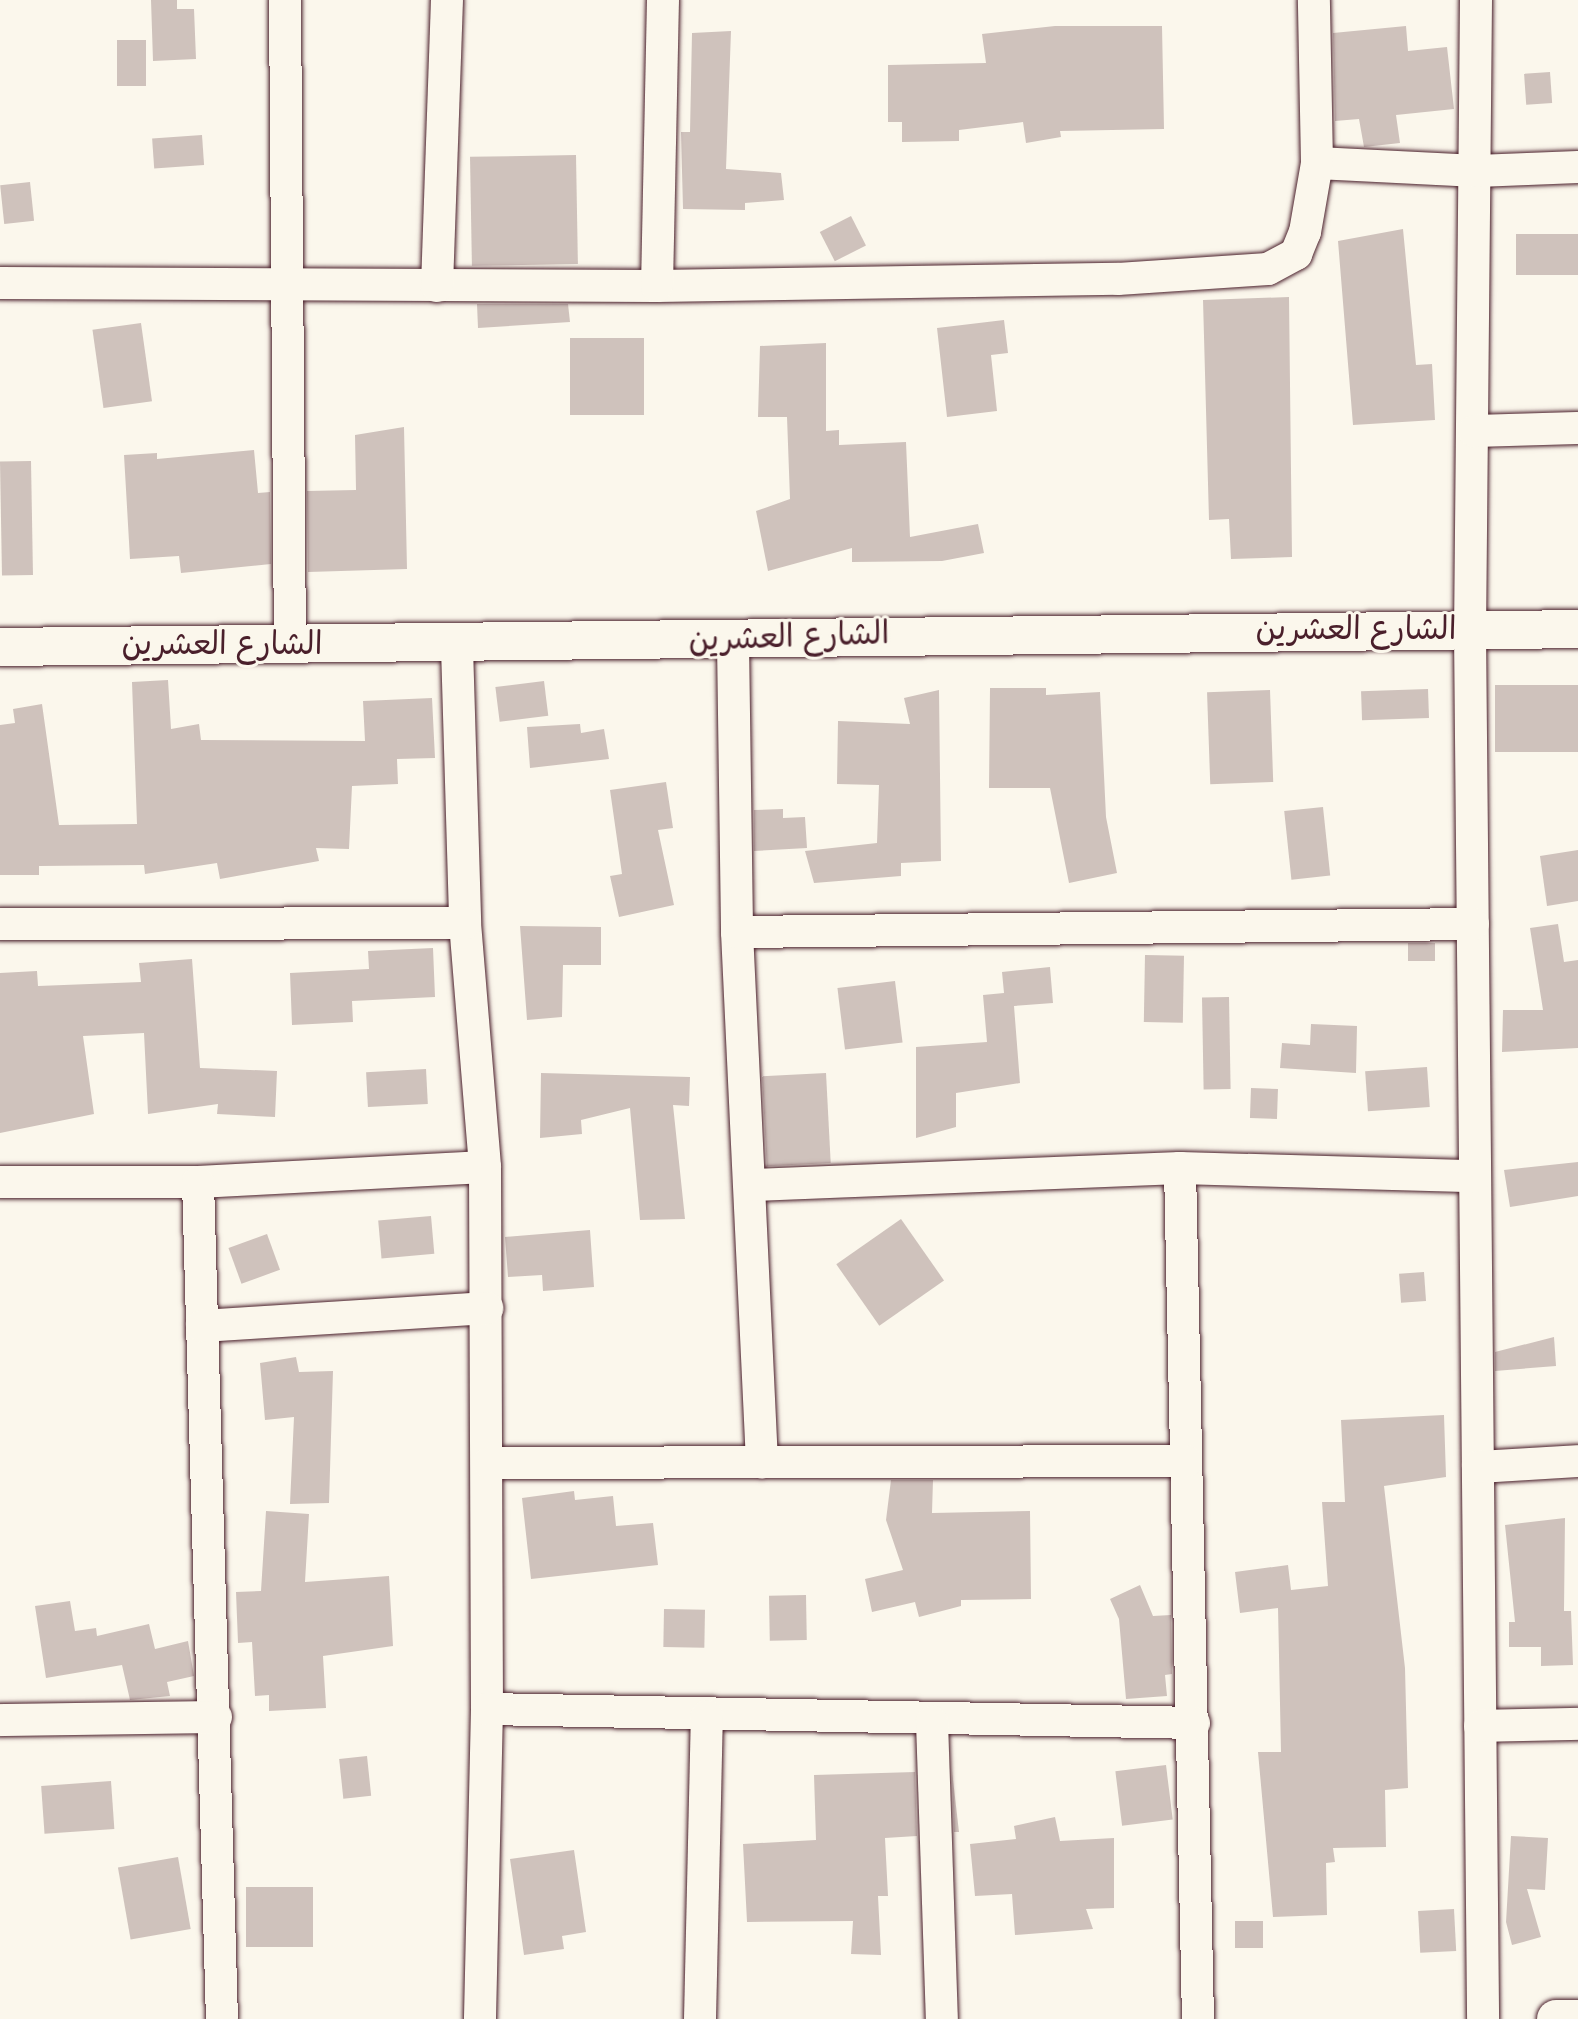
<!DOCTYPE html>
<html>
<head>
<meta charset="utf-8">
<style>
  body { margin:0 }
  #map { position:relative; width:1578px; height:2019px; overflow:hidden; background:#fbf7ec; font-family:"Indie Flower","Playpen Sans Arabic",sans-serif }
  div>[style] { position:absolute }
  .building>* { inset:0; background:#cfc2bc; transform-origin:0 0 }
  .roads { filter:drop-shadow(0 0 2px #4a1f2b) drop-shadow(0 0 2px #4a1f2b) }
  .minor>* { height:32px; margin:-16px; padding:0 16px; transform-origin:16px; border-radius:16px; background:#fbf7ec }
  .tertiary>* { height:38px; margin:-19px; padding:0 19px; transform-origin:19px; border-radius:19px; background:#fbf7ec }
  span { translate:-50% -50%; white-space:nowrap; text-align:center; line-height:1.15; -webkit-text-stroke:6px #fbf7ec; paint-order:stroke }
  .street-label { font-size:32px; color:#4a1f2b }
</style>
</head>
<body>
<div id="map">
  <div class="building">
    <i style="clip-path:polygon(151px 0,177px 0,177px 9px,194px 9px,196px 59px,153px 61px)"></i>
    <i style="clip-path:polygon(1055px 26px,1162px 26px,1164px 129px,1060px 131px,1061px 137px,1026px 143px,1023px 122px,959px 130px,959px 141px,902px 142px,902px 122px,888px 122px,888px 65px,986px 63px,982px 34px)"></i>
    <i style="clip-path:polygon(1406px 26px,1408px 51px,1447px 47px,1454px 109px,1396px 115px,1400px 143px,1364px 147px,1359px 119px,1335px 121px,1333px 33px)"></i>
    <i style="clip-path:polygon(731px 31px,726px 169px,781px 173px,784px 200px,745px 203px,745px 210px,683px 209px,681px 132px,690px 132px,692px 33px)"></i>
    <i style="left:117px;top:40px;width:29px;height:46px"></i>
    <i style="left:1550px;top:72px;width:31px;height:26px;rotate:86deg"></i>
    <i style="left:202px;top:135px;width:30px;height:50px;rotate:86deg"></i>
    <i style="left:576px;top:155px;width:109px;height:106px;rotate:89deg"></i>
    <i style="left:30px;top:182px;width:39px;height:30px;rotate:84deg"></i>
    <i style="left:851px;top:216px;width:33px;height:35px;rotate:63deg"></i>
    <i style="clip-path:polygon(1403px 229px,1416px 365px,1432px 364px,1435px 420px,1353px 425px,1338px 241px)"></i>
    <i style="left:1578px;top:234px;width:41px;height:62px;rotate:90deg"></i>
    <i style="clip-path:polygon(1289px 297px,1292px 557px,1231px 559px,1229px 519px,1209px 520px,1203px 300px)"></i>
    <i style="clip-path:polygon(477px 304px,568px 304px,570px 322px,478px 328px)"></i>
    <i style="clip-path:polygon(1004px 320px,1008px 353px,991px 355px,997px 411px,947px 417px,937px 328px)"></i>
    <i style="left:141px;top:323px;width:79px;height:49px;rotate:82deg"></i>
    <i style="left:644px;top:338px;width:77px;height:74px;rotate:90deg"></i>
    <i style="clip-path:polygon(826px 343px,826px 431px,839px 430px,839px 445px,906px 442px,910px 537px,978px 524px,984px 553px,942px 561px,852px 562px,852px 548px,768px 571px,756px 511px,790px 499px,787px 417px,758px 417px,760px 346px)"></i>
    <i style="clip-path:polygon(404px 427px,407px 569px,308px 572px,307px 491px,356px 490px,355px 435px)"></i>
    <i style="clip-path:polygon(254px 450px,258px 493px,270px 492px,271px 564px,181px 573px,179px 556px,130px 559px,124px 455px,157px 453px,157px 459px)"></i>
    <i style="left:31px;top:461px;width:114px;height:31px;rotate:89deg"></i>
    <i style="clip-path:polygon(168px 680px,171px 729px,199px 724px,201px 740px,365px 741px,363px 701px,432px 698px,435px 758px,397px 759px,398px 784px,352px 786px,349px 849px,316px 848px,319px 861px,220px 879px,217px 863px,145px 874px,144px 865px,39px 866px,39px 875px,0 875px,0 725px,15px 723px,13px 709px,42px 704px,59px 825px,137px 824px,132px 682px)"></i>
    <i style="left:544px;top:681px;width:35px;height:49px;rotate:83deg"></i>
    <i style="left:1578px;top:685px;width:67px;height:83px;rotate:90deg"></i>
    <i style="clip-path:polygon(990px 688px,1046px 688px,1046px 695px,1100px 692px,1106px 817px,1117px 873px,1069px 883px,1050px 788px,989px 788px)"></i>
    <i style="left:1428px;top:689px;width:29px;height:67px;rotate:88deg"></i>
    <i style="clip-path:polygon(939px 690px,941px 861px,901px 863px,901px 876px,814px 883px,805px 851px,877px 843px,879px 785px,837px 784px,838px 721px,910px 724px,904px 698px)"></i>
    <i style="left:1270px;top:690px;width:92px;height:63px;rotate:88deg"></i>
    <i style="clip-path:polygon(580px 724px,581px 733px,604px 729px,609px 759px,530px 768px,527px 727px)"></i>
    <i style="clip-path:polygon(666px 782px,673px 828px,658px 830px,674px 905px,619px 917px,610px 876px,622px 874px,610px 790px)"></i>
    <i style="left:1323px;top:807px;width:69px;height:39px;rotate:84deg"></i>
    <i style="clip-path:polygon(783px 809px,783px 818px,805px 817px,807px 848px,754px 851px,754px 810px)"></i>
    <i style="clip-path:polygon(1578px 850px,1578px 901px,1547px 906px,1540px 856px)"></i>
    <i style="clip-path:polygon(1558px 924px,1564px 962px,1578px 960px,1578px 1048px,1502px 1052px,1503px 1010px,1543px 1010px,1530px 928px)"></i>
    <i style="clip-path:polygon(520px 926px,601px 927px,601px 965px,563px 965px,562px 1017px,527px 1020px)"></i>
    <i style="left:1408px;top:943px;width:27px;height:18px"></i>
    <i style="clip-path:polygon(433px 948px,435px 997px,352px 1001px,353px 1022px,292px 1025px,290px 973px,369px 969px,368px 951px)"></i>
    <i style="left:1145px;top:955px;width:39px;height:67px;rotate:1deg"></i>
    <i style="clip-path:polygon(192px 959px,200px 1068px,277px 1071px,275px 1117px,217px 1114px,218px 1104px,148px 1114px,144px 1033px,83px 1036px,94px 1114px,0 1133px,0 973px,37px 971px,38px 986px,141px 982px,139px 963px)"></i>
    <i style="clip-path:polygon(1050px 967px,1053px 1003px,1014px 1006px,1020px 1083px,956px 1093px,956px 1127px,916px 1138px,916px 1047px,987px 1042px,983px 995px,1004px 993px,1002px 972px)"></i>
    <i style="left:895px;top:981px;width:62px;height:58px;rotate:83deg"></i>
    <i style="left:1229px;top:997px;width:92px;height:27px;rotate:89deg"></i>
    <i style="clip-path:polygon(1311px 1024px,1357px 1026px,1356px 1073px,1280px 1068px,1282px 1043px,1310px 1045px)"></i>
    <i style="left:1427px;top:1067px;width:40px;height:62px;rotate:86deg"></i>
    <i style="left:426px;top:1069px;width:35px;height:60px;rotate:87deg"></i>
    <i style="clip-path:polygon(541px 1073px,690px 1077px,689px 1106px,673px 1105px,685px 1219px,640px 1220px,630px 1108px,581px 1120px,582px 1134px,540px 1138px)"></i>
    <i style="left:826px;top:1073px;width:90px;height:64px;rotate:87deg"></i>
    <i style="left:1251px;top:1088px;width:27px;height:30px;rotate:2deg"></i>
    <i style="clip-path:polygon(1578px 1162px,1578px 1196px,1510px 1207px,1504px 1170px)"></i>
    <i style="left:431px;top:1216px;width:38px;height:53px;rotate:85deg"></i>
    <i style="left:901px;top:1219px;width:75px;height:79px;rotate:55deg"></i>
    <i style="clip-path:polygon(590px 1230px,594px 1287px,543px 1291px,542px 1275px,508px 1277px,505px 1237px)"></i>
    <i style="left:267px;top:1234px;width:38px;height:41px;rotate:70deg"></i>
    <i style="left:1424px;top:1272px;width:29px;height:25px;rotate:86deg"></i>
    <i style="clip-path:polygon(1554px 1337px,1556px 1366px,1495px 1371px,1495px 1352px)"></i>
    <i style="clip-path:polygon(296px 1357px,299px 1372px,333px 1371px,329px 1503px,290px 1504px,294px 1417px,265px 1420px,260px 1363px)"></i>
    <i style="clip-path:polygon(1444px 1415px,1446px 1477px,1384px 1486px,1405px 1668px,1408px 1788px,1385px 1790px,1386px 1847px,1333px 1848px,1335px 1862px,1326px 1863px,1327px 1915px,1273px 1917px,1258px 1752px,1281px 1752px,1278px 1608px,1240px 1613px,1235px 1572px,1288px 1565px,1291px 1590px,1328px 1586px,1322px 1502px,1345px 1502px,1341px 1420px)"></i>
    <i style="clip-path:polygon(891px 1480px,933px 1480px,932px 1513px,1030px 1511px,1031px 1599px,961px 1600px,961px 1606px,919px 1617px,915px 1602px,872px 1612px,865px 1579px,903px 1570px,886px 1520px)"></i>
    <i style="clip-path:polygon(574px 1491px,575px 1500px,613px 1496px,616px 1526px,653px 1523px,658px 1565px,531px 1579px,522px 1498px)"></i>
    <i style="clip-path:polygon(266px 1511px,309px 1514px,305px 1582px,389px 1576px,393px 1646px,323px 1656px,326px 1708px,269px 1711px,269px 1695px,255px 1696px,252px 1642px,238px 1643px,236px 1592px,261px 1591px)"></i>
    <i style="clip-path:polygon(1565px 1518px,1564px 1611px,1571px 1611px,1573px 1665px,1541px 1666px,1541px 1647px,1509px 1647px,1509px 1622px,1515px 1622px,1505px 1525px)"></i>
    <i style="clip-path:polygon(1140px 1585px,1153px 1616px,1171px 1615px,1172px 1674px,1165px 1675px,1167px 1696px,1126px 1699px,1119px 1619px,1110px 1599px)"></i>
    <i style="left:806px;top:1595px;width:45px;height:37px;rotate:89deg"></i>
    <i style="clip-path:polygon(70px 1601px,75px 1631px,96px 1628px,97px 1636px,149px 1624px,155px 1649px,188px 1641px,194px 1676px,167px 1682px,170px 1696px,130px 1700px,122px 1665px,46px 1678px,35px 1606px)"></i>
    <i style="left:664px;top:1609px;width:41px;height:38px;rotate:1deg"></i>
    <i style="left:367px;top:1756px;width:40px;height:28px;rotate:84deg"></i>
    <i style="left:1166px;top:1765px;width:55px;height:51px;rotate:83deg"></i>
    <i style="clip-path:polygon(952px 1771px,959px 1832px,954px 1832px)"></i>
    <i style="clip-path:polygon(915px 1772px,917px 1836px,885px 1838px,888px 1896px,878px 1896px,881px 1955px,851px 1954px,853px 1921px,747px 1922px,743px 1844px,816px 1840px,814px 1775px)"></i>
    <i style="left:111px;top:1781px;width:48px;height:70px;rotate:86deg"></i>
    <i style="clip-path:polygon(1055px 1817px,1060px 1841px,1114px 1838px,1114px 1908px,1086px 1909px,1093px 1929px,1015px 1935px,1012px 1894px,975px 1896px,970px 1844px,1016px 1839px,1014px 1826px)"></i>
    <i style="clip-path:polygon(1511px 1836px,1548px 1838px,1545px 1890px,1527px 1889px,1541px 1937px,1512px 1945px,1506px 1922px)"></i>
    <i style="clip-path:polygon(574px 1850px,586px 1932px,562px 1936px,564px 1949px,524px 1955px,510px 1859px)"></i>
    <i style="left:178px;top:1857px;width:73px;height:61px;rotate:80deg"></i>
    <i style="left:246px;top:1887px;width:67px;height:60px"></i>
    <i style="left:1454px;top:1909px;width:42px;height:36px;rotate:87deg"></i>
    <i style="left:1235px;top:1921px;width:28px;height:27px"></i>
  </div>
  <div class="roads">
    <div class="minor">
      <i style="left:285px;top:0;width:647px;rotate:89.56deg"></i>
      <i style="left:1476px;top:0;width:631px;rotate:90.54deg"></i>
      <i style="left:1470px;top:631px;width:1388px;rotate:89.46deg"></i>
      <i style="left:1317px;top:163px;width:160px;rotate:2.9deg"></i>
      <i style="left:1477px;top:171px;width:101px;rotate:-2.3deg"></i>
      <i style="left:0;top:283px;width:657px;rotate:0.26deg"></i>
      <i style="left:657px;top:286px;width:461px;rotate:-0.9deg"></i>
      <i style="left:1118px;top:279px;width:150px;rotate:-3.8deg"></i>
      <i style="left:1268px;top:269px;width:32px;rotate:-28deg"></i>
      <i style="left:1296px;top:254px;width:24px;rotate:-68deg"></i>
      <i style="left:1305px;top:232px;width:70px;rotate:-80.1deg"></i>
      <i style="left:1317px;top:163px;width:163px;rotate:-91.1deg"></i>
      <i style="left:437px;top:286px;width:286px;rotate:-88deg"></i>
      <i style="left:657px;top:286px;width:286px;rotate:-88.8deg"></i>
      <i style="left:1474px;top:431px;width:104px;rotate:-1.7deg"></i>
      <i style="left:733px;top:642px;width:290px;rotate:89.2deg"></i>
      <i style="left:737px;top:932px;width:531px;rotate:87.3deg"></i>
      <i style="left:457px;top:647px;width:276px;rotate:88.3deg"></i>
      <i style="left:465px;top:923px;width:245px;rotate:85.3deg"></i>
      <i style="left:485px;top:1167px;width:542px;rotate:89.79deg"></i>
      <i style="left:487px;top:1709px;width:310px;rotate:91.3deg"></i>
      <i style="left:0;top:924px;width:465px;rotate:-0.1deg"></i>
      <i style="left:737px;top:932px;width:736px;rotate:-0.62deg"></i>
      <i style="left:1180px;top:1168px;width:851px;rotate:88.79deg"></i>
      <i style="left:0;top:1182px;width:198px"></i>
      <i style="left:198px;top:1182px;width:287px;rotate:-3deg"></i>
      <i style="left:198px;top:1182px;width:837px;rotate:88.36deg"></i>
      <i style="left:754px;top:1185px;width:426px;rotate:-2.3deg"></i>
      <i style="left:1180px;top:1168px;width:295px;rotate:1.6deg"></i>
      <i style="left:202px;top:1326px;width:286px;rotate:-3.6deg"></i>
      <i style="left:489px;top:1463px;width:697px;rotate:-0.16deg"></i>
      <i style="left:1478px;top:1467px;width:100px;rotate:-3.4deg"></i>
      <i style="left:487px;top:1709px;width:707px;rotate:1.13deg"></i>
      <i style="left:0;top:1720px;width:216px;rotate:-0.8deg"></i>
      <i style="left:932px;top:1722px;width:297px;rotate:88.1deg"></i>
      <i style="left:1480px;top:1726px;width:98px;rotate:-1.2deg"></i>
      <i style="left:700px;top:2019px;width:303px;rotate:-88.7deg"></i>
    </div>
    <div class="tertiary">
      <i style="left:0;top:647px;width:1578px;rotate:-0.65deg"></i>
      <i style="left:1556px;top:2019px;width:22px"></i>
    </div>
  </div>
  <div class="street-label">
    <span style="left:1356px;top:632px">الشارع العشرين</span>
    <span style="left:789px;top:640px;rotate:-2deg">الشارع العشرين</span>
    <span style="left:222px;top:647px">الشارع العشرين</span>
  </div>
</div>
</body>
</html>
